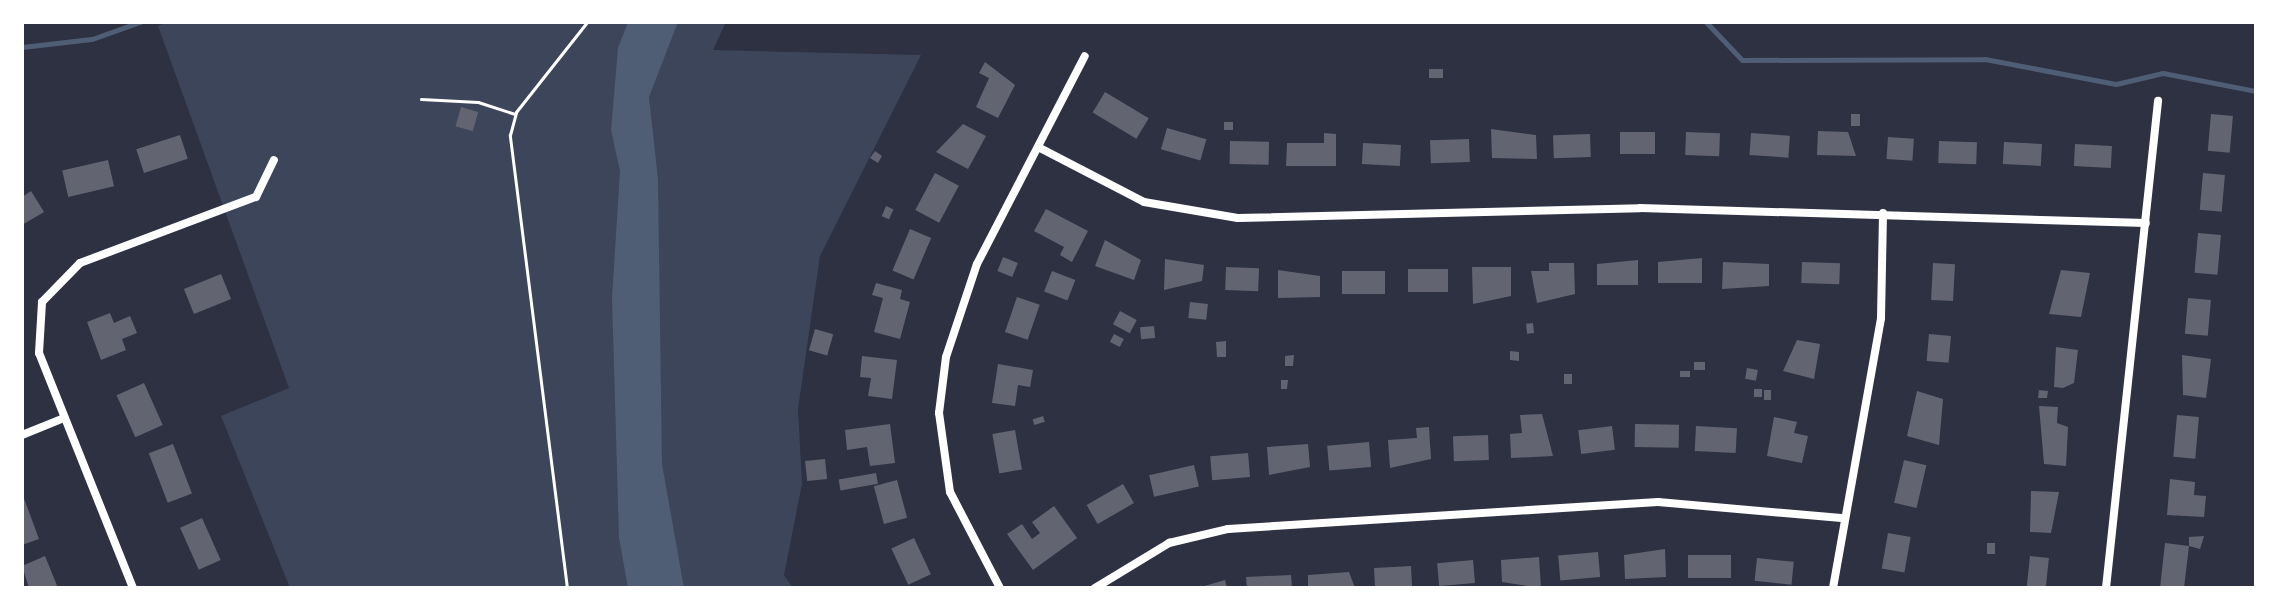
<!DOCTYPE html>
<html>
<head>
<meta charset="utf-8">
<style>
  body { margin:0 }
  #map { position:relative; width:2278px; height:610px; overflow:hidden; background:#2d3142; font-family:"Fira Sans Condensed",sans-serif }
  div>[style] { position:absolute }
  .green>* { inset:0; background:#3c4559 }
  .water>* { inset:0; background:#4f5d75 }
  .stream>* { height:5px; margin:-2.5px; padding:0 2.5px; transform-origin:2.5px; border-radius:2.5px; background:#4f5d75 }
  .building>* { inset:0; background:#626471; transform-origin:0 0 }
  .path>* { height:3px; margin:-1.5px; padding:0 1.5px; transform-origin:1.5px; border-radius:1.5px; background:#fff }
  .minor>* { height:8px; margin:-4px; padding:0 4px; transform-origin:4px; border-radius:4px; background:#fff }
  span { translate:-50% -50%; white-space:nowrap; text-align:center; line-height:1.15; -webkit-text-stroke:7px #fff; paint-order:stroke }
  .frame { position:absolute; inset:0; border:24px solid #fff; pointer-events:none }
</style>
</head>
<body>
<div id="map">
  <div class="green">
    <i style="clip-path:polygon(167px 22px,726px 22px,713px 50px,921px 55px,820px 256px,798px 409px,802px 484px,784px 575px,793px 588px,290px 588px,221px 416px,289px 388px,158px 26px)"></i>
  </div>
  <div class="water">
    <i style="clip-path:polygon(628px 22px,678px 22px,649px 97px,658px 179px,662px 464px,684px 588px,628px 588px,619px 538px,612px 298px,620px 171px,611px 130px,618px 48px)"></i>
  </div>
  <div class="stream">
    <i style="left:1706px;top:22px;width:52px;rotate:46.5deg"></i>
    <i style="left:1742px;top:60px;width:243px;rotate:-0.2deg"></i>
    <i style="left:1985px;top:59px;width:133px;rotate:10.8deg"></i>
    <i style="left:2116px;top:84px;width:48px;rotate:-13.2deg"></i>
    <i style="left:2163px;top:73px;width:95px;rotate:11deg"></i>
    <i style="left:22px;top:47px;width:70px;rotate:-6.5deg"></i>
    <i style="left:92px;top:39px;width:51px;rotate:-19.5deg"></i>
  </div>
  <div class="building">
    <i style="clip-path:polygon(985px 62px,1015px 85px,998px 118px,976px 107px,989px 78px,979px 73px)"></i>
    <i style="left:1429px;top:69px;width:14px;height:9px"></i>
    <i style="left:1105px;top:92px;width:51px;height:24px;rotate:31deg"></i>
    <i style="left:461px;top:107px;width:18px;height:20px;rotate:16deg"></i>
    <i style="left:1851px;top:114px;width:9px;height:12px"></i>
    <i style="left:2211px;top:114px;width:22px;height:37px;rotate:5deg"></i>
    <i style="left:1224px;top:122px;width:9px;height:8px"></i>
    <i style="clip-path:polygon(963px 124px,986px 136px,968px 169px,936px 152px)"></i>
    <i style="left:1167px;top:128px;width:41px;height:22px;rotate:16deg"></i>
    <i style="clip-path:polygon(1491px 129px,1536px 135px,1537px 159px,1492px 158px)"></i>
    <i style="clip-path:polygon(1818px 131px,1848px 132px,1856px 156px,1817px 155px)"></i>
    <i style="left:1620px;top:132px;width:35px;height:22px"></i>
    <i style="left:1686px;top:132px;width:34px;height:23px;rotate:2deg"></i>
    <i style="clip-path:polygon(1324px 133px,1336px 134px,1336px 166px,1286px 166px,1287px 143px,1324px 143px)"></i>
    <i style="left:1751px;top:133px;width:39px;height:22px;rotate:4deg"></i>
    <i style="left:1590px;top:134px;width:23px;height:37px;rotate:88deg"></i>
    <i style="left:180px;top:135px;width:25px;height:46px;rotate:72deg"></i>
    <i style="left:1888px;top:137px;width:26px;height:22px;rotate:4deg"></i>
    <i style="left:1469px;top:139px;width:23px;height:39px;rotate:88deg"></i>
    <i style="left:1230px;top:141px;width:39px;height:23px;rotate:1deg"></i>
    <i style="left:1939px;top:141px;width:38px;height:22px;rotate:2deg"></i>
    <i style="left:2004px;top:142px;width:38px;height:22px;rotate:3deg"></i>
    <i style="left:1363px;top:143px;width:38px;height:21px;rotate:3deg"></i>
    <i style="left:2075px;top:144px;width:37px;height:22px;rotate:3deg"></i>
    <i style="clip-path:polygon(875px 151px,882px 156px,878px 163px,870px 158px)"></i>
    <i style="left:108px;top:160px;width:27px;height:47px;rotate:77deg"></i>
    <i style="left:935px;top:173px;width:27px;height:42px;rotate:28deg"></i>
    <i style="left:2203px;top:173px;width:22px;height:37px;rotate:5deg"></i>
    <i style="clip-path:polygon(31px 191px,44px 212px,22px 225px,22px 197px)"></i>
    <i style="left:886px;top:206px;width:8px;height:11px;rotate:23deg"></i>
    <i style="clip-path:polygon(1046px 209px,1088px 231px,1072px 262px,1060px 255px,1064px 247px,1034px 231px)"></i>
    <i style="left:910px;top:229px;width:23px;height:45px;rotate:23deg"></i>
    <i style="left:2198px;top:233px;width:23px;height:40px;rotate:5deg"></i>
    <i style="clip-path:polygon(1105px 240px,1141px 260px,1134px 280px,1095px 266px)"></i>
    <i style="left:1003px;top:257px;width:16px;height:15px;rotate:22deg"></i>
    <i style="clip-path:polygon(1702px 258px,1702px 283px,1658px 283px,1658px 262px)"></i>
    <i style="clip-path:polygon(1165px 259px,1204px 265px,1202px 281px,1164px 290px)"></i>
    <i style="clip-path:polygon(1638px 260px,1638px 285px,1597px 285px,1597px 264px)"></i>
    <i style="clip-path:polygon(1723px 262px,1769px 264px,1769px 286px,1722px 289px)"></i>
    <i style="left:1802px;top:262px;width:38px;height:21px;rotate:2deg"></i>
    <i style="clip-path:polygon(1549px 263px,1574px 263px,1575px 294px,1537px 303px,1531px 271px,1549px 271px)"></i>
    <i style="left:1933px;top:263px;width:22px;height:37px;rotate:3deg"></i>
    <i style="left:1226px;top:267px;width:33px;height:23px;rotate:2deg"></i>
    <i style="clip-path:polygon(1472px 267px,1511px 267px,1511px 296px,1473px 304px)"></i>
    <i style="left:1448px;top:269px;width:23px;height:40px;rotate:90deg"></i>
    <i style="clip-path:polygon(1278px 270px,1320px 276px,1320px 297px,1278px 298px)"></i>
    <i style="clip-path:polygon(2061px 270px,2090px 273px,2081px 317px,2049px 314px)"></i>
    <i style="left:1052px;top:271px;width:25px;height:22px;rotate:21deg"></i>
    <i style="left:1342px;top:271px;width:43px;height:23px"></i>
    <i style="left:221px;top:274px;width:27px;height:40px;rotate:68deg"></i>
    <i style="clip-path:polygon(876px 283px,902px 290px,900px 299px,910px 302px,900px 339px,874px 332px,883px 298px,872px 295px)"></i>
    <i style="left:1017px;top:297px;width:24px;height:37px;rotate:19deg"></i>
    <i style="left:2188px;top:298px;width:23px;height:36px;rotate:5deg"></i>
    <i style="left:1190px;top:302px;width:18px;height:16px;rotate:6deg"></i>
    <i style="left:1120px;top:311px;width:19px;height:15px;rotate:28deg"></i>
    <i style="clip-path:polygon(110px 313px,114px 323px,130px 316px,137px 333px,122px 339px,126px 350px,101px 360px,87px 322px)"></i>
    <i style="left:1533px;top:323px;width:10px;height:7px;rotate:84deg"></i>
    <i style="left:1154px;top:326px;width:12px;height:14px;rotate:85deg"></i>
    <i style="left:815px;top:329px;width:19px;height:22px;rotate:16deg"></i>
    <i style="left:1114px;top:334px;width:11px;height:9px;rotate:27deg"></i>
    <i style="left:1929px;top:334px;width:22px;height:27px;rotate:5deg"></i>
    <i style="clip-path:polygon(1797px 340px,1820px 344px,1814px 379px,1783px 371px)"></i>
    <i style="clip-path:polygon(1226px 341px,1226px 357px,1217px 357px,1216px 342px)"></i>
    <i style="clip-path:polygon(2056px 347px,2078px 350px,2074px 383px,2063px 388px,2054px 387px)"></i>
    <i style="clip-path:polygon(1510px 351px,1519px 352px,1519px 361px,1510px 360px)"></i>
    <i style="clip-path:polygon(1294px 355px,1293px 366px,1285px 366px,1285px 356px)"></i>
    <i style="clip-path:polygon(2182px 355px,2211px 359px,2206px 398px,2183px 395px)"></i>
    <i style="clip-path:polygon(862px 356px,897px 360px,892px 399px,868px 396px,871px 378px,860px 377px)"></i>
    <i style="left:1694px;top:362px;width:11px;height:8px"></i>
    <i style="clip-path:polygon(998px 364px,1033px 370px,1030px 387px,1018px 385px,1015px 406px,992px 403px)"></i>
    <i style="left:1747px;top:368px;width:11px;height:11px;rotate:10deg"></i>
    <i style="left:1680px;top:371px;width:10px;height:6px"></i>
    <i style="left:1564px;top:374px;width:8px;height:10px"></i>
    <i style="clip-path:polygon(1281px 380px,1288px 380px,1287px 389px,1281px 389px)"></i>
    <i style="left:144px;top:383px;width:46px;height:30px;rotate:66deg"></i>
    <i style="left:1754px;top:389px;width:8px;height:8px"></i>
    <i style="left:1764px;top:390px;width:7px;height:10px"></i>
    <i style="clip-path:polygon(2039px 390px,2048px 391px,2047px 398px,2038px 398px)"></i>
    <i style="clip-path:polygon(1917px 391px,1943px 399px,1939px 445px,1907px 436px)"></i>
    <i style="clip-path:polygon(2039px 406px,2058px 407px,2057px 423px,2068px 427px,2066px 466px,2044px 464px)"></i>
    <i style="clip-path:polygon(1542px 414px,1553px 456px,1511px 458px,1510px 434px,1522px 433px,1520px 415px)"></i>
    <i style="left:2177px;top:415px;width:22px;height:42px;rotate:5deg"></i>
    <i style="left:1043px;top:416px;width:6px;height:11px;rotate:72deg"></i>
    <i style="clip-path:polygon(1774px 417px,1797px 422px,1794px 433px,1808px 436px,1802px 463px,1767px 456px)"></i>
    <i style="clip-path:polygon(890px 424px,895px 463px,870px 466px,867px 447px,847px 450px,845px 430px)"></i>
    <i style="left:1635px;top:424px;width:44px;height:23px;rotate:1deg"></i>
    <i style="left:1612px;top:426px;width:24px;height:34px;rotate:83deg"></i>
    <i style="left:1696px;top:426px;width:41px;height:25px;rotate:3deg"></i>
    <i style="clip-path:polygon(1429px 427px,1431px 459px,1390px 468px,1388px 440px,1417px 438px,1416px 428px)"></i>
    <i style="left:1015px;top:430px;width:40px;height:23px;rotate:80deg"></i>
    <i style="left:1488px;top:435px;width:25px;height:35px;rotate:88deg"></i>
    <i style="left:1369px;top:442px;width:25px;height:42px;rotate:85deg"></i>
    <i style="left:173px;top:444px;width:53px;height:26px;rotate:69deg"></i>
    <i style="clip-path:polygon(1308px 444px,1310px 467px,1269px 475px,1267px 447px)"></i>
    <i style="left:1248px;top:453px;width:24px;height:38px;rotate:85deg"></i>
    <i style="left:825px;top:459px;width:20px;height:20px;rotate:84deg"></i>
    <i style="left:1904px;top:460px;width:23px;height:44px;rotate:13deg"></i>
    <i style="left:1194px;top:465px;width:22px;height:46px;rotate:77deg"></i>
    <i style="left:876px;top:473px;width:11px;height:38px;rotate:80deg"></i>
    <i style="clip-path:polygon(2170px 479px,2195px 482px,2194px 495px,2206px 496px,2204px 517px,2167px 515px)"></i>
    <i style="left:897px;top:480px;width:39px;height:24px;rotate:75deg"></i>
    <i style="left:1123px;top:484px;width:22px;height:42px;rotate:60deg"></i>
    <i style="clip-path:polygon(2031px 491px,2059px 492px,2051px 533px,2030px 532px)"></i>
    <i style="clip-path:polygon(22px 493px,39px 539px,22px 545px)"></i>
    <i style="clip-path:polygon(1054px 506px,1077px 538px,1033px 570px,1007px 534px,1022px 524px,1032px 539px,1040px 533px,1032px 522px)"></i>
    <i style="left:202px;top:518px;width:46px;height:24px;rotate:66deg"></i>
    <i style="left:1888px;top:533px;width:23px;height:36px;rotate:10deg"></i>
    <i style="clip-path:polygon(2204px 536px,2200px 549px,2189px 546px,2184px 588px,2160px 588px,2165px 543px,2189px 546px,2189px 537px)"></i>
    <i style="left:914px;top:538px;width:40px;height:25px;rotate:65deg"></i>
    <i style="left:1987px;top:543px;width:8px;height:11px"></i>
    <i style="clip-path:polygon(1665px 549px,1666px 577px,1625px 579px,1624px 555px)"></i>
    <i style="left:1598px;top:552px;width:25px;height:40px;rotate:85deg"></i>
    <i style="left:1688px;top:555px;width:43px;height:23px"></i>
    <i style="clip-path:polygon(45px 556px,58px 588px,29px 588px,22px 566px)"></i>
    <i style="left:2030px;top:556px;width:19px;height:32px;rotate:6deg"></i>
    <i style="clip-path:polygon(1539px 557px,1541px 588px,1502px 582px,1501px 560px)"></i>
    <i style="left:1757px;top:558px;width:37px;height:23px;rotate:6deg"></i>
    <i style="left:1473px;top:560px;width:23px;height:36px;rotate:85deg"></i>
    <i style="left:1411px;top:566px;width:22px;height:37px;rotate:87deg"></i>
    <i style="clip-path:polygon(1349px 572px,1355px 588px,1308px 588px,1308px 575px)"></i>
    <i style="clip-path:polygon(1291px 575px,1292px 588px,1247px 588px,1246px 577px)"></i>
    <i style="clip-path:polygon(1225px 580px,1227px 588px,1202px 588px,1201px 587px)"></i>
  </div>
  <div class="path">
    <i style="left:421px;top:99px;width:57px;rotate:3deg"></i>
    <i style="left:478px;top:102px;width:38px;rotate:18deg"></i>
    <i style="left:567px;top:588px;width:457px;rotate:-97.2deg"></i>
    <i style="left:510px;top:135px;width:24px;rotate:-75deg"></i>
    <i style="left:516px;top:112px;width:115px;rotate:-51.7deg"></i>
  </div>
  <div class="minor">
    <i style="left:1038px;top:147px;width:119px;rotate:27.4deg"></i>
    <i style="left:1144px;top:202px;width:95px;rotate:9.7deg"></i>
    <i style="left:1238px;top:218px;width:402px;rotate:-1.4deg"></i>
    <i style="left:1640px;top:208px;width:506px;rotate:1.7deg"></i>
    <i style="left:22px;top:435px;width:45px;rotate:-22deg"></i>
    <i style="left:133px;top:588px;width:253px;rotate:-111.8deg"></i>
    <i style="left:39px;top:353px;width:51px;rotate:-86.6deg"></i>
    <i style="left:42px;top:302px;width:54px;rotate:-45.7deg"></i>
    <i style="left:80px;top:263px;width:188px;rotate:-20.6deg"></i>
    <i style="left:256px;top:197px;width:41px;rotate:-64.1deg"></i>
    <i style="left:1000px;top:588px;width:108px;rotate:-117.5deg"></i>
    <i style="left:950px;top:492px;width:80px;rotate:-97.9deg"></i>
    <i style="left:939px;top:413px;width:56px;rotate:-82.9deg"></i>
    <i style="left:946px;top:357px;width:98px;rotate:-71.6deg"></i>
    <i style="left:977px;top:264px;width:234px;rotate:-62.6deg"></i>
    <i style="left:1095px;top:588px;width:87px;rotate:-31.3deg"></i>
    <i style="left:1169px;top:543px;width:61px;rotate:-13.3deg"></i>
    <i style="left:1228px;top:529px;width:431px;rotate:-3.6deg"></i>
    <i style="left:1658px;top:502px;width:184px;rotate:5deg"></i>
    <i style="left:1833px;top:588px;width:274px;rotate:-79.9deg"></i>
    <i style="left:1881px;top:318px;width:105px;rotate:-88.9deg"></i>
    <i style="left:2106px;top:588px;width:490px;rotate:-83.9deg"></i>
  </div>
  <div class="frame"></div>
</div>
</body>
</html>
